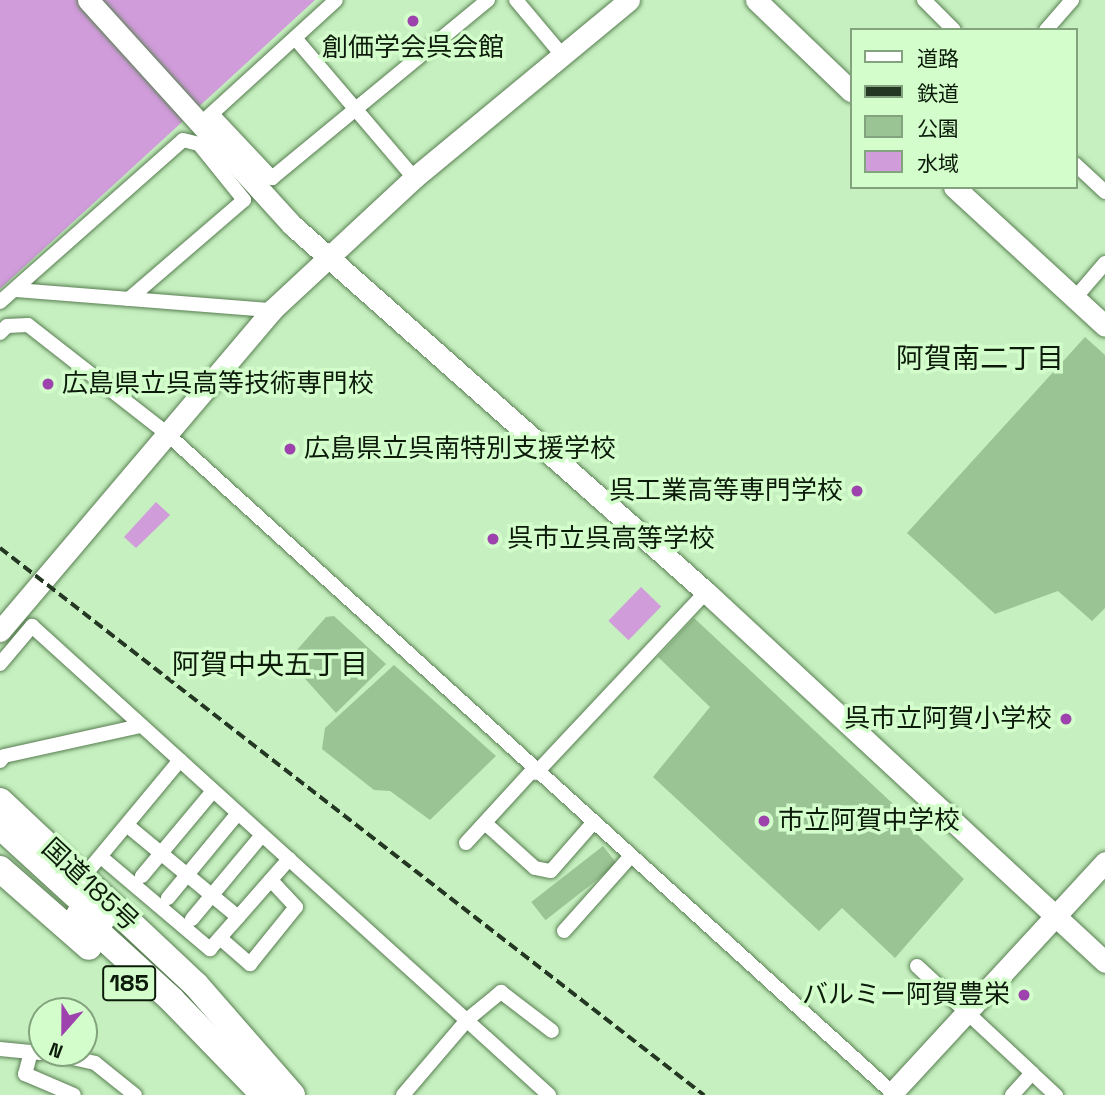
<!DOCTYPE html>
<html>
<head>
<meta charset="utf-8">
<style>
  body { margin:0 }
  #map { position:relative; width:1105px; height:1095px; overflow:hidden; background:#c6f0bf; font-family:"Space Grotesk","Noto Sans JP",sans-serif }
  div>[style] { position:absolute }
  .green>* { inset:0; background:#9bc494; transform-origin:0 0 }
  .water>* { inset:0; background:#d09cda; transform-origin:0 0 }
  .roads { filter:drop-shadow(0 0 2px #587d52) drop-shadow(0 0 2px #587d52) }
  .street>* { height:14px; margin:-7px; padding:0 7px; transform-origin:7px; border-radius:7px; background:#fff }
  .secondary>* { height:21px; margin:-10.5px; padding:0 10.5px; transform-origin:10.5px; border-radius:10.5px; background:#fff }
  .highway>* { height:26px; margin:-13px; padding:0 13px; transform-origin:13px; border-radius:13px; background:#fff }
  .rail>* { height:3.5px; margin-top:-1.75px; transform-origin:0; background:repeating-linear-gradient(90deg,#243722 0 10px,transparent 0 15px) }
  .dots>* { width:19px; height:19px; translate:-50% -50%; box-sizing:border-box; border:4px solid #d3fecc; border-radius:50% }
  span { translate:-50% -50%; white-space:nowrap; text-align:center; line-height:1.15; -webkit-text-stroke:7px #d3fecc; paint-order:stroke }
  .shield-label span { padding:2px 5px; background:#d3fecc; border:2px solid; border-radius:5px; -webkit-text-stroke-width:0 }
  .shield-label { font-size:24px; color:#0c1b0a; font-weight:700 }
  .poi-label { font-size:26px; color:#0c1b0a }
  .left { translate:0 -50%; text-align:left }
  .right { translate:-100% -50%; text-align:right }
  .street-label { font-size:26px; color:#0c1b0a }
  .neighbourhood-label { font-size:28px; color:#0c1b0a }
  .legend { position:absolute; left:850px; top:28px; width:228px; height:161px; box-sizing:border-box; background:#d3fecc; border:2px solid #83a37e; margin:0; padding:9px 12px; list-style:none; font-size:21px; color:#0c1b0a }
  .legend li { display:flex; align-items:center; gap:14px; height:35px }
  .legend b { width:35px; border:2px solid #83a37e }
  .north { position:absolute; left:28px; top:997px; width:70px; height:70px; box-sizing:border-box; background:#d3fecc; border:2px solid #83a37e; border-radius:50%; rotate:201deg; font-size:19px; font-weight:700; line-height:28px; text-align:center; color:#0c1b0a }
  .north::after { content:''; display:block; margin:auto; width:24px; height:32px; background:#9e43ae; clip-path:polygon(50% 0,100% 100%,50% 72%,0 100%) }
</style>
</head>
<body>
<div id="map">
  <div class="green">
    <i style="clip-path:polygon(1085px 337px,1105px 355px,1105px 608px,1092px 621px,1058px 591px,995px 614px,907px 533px)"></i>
    <i style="clip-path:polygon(334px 616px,386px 664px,336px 713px,288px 660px,326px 617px)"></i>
    <i style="clip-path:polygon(694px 618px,921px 830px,917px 834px,964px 879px,895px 958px,842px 908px,819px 931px,653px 777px,710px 707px,658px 657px)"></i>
    <i style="clip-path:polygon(394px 665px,496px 756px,430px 820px,390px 791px,374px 790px,322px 749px,325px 728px)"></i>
    <i style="left:603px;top:846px;width:23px;height:91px;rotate:52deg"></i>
  </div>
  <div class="water">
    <i style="clip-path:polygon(0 0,315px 0,0 289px)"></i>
    <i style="clip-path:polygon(156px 502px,170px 515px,136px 548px,124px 537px)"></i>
    <i style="left:641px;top:587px;width:28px;height:47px;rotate:44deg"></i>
  </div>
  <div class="roads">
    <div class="street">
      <i style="left:516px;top:0;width:72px;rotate:50.1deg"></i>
      <i style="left:924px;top:0;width:42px;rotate:45deg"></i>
      <i style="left:1046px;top:30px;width:40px;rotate:-49deg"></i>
      <i style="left:295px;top:38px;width:184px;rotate:49.6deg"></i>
      <i style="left:212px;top:114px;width:88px;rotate:46.8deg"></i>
      <i style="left:272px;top:178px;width:280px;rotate:-39.5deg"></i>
      <i style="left:208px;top:117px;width:173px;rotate:-42.4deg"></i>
      <i style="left:1075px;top:164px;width:41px;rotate:43deg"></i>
      <i style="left:16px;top:290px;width:257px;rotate:4.5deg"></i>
      <i style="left:1075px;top:298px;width:46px;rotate:-49.4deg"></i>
      <i style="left:0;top:302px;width:244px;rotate:-41.5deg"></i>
      <i style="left:183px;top:140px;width:16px;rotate:14deg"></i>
      <i style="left:199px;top:144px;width:72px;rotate:51.2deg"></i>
      <i style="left:244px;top:200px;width:152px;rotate:139.3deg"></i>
      <i style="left:0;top:333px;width:10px;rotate:-45deg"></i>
      <i style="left:7px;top:326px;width:21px;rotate:-3deg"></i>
      <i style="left:28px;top:325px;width:174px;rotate:38deg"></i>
      <i style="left:165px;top:432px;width:986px;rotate:42.25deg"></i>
      <i style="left:0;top:664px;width:50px;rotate:-49.9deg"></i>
      <i style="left:32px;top:626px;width:698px;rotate:42.21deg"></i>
      <i style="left:0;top:761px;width:6px;rotate:-51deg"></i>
      <i style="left:4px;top:756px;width:140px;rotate:-12.4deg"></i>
      <i style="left:536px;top:773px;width:248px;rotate:-46.8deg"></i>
      <i style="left:485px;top:823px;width:67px;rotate:42deg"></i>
      <i style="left:535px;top:868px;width:16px;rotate:11deg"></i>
      <i style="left:551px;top:871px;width:62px;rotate:-48.9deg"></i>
      <i style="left:128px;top:826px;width:143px;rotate:39.6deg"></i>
      <i style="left:466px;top:843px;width:99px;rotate:-47.5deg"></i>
      <i style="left:101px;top:857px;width:143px;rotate:40.2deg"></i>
      <i style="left:210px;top:949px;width:120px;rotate:-48.7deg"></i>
      <i style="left:142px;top:876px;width:111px;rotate:-50.1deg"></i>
      <i style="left:83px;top:877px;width:152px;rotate:-50.3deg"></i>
      <i style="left:168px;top:898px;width:110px;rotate:-50.5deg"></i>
      <i style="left:192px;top:919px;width:109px;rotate:-50.2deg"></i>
      <i style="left:564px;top:931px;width:98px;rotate:-48.3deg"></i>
      <i style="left:220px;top:938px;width:40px;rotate:41deg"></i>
      <i style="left:250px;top:964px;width:73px;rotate:-51.1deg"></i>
      <i style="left:296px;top:907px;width:37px;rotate:-133deg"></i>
      <i style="left:917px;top:966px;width:157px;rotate:42.9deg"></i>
      <i style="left:1032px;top:1073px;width:30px;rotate:132deg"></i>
      <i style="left:0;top:1049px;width:41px;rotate:5.6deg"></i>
      <i style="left:31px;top:1052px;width:23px;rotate:105deg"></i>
      <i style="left:25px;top:1074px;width:53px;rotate:23.2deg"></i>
      <i style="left:50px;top:1053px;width:46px;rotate:12.5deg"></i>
      <i style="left:95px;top:1063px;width:51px;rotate:38.7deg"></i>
      <i style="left:1032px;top:1073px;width:33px;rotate:43deg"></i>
      <i style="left:403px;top:1095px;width:100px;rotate:-49.5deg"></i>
      <i style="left:468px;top:1019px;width:43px;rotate:-39.3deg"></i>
      <i style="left:501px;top:992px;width:64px;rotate:37.4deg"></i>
    </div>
    <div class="secondary">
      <i style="left:88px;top:0;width:304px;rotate:47.8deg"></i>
      <i style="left:292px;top:225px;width:553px;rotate:41.56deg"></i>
      <i style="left:706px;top:592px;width:544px;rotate:42.84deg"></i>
      <i style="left:756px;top:0;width:132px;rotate:43.8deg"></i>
      <i style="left:954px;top:187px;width:205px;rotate:42.6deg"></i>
      <i style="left:0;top:631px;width:421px;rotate:-49.7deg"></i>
      <i style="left:272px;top:310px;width:194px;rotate:-42.9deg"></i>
      <i style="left:414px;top:178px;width:279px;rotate:-39.6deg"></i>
      <i style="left:893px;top:1092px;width:313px;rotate:-47.3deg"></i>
    </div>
    <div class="highway">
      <i style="left:0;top:801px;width:269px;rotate:43.2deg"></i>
      <i style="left:196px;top:985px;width:146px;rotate:48.9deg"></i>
      <i style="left:0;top:826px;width:138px;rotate:42.4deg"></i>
      <i style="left:0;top:869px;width:118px;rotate:41.2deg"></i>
      <i style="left:79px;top:915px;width:126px;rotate:42.4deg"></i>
      <i style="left:172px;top:1000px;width:132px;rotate:45.9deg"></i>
    </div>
  </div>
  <div class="rail">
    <i style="left:0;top:548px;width:892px;rotate:37.85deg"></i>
  </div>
  <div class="dots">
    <i style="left:413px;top:21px;background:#9e43ae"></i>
    <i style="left:48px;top:384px;background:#9e43ae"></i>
    <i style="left:290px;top:449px;background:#9e43ae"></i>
    <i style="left:857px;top:491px;background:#9e43ae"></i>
    <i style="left:493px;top:539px;background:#9e43ae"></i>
    <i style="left:1066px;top:719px;background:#9e43ae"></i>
    <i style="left:764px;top:821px;background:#9e43ae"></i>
    <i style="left:1024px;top:995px;background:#9e43ae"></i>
  </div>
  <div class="shield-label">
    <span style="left:129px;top:983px">185</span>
  </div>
  <div class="poi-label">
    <span style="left:413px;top:48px">創価学会呉会館</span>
    <span class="left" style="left:62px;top:384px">広島県立呉高等技術専門校</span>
    <span class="left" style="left:304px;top:449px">広島県立呉南特別支援学校</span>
    <span class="right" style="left:843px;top:491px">呉工業高等専門学校</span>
    <span class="left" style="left:507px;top:539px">呉市立呉高等学校</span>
    <span class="right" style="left:1052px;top:719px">呉市立阿賀小学校</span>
    <span class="left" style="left:778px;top:821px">市立阿賀中学校</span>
    <span class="right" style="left:1010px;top:995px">バルミー阿賀豊栄</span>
  </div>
  <div class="street-label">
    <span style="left:90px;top:885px;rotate:43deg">国道185号</span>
  </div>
  <div class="neighbourhood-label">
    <span style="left:980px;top:358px">阿賀南二丁目</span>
    <span style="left:270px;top:664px">阿賀中央五丁目</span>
  </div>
  <ul class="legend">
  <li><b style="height:9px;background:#fff"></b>道路</li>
  <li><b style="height:9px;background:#243722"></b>鉄道</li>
  <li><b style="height:19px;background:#9bc494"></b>公園</li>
  <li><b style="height:19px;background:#d09cda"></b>水域</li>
  </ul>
  <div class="north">N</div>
</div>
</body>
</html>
